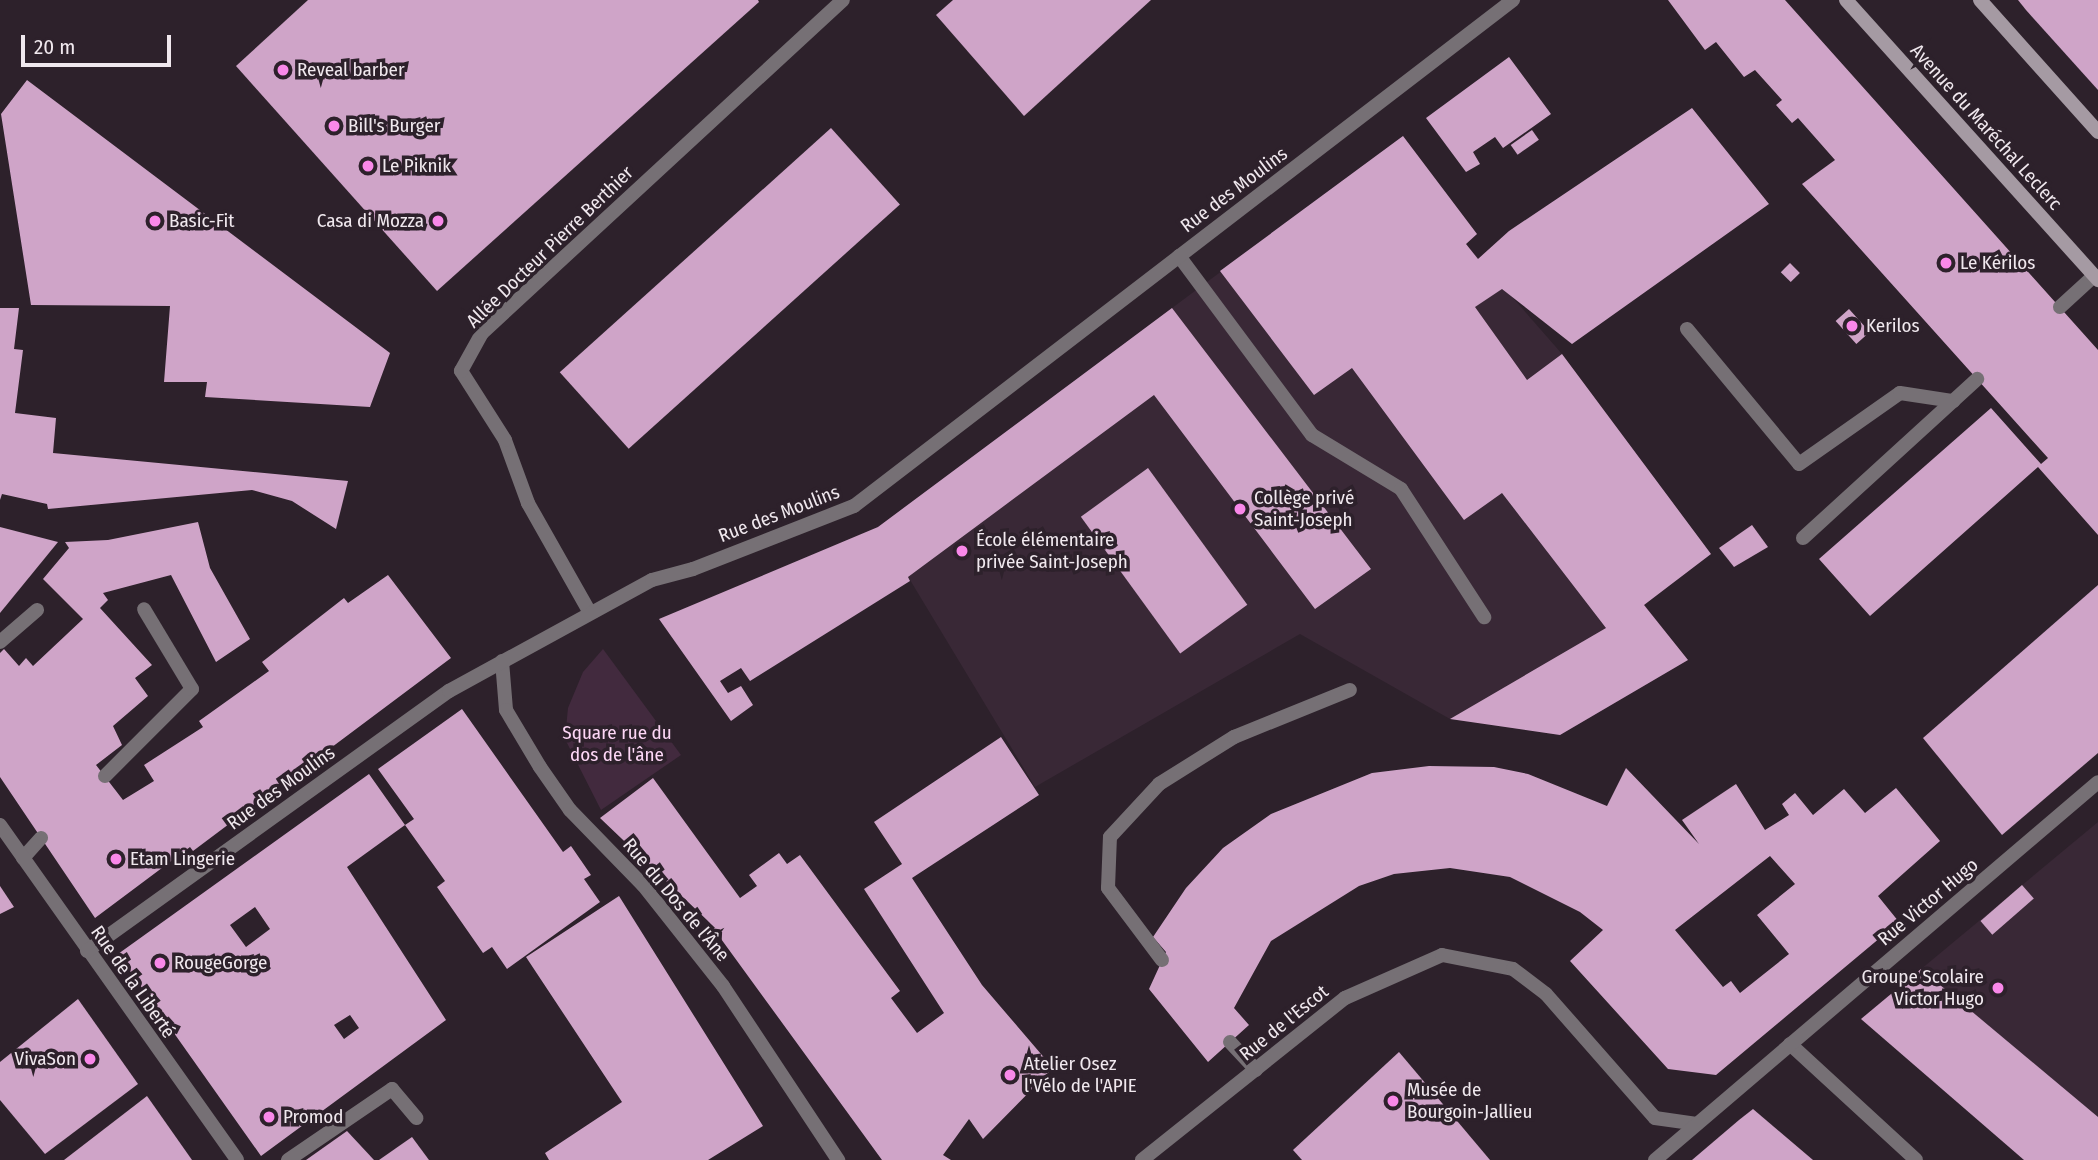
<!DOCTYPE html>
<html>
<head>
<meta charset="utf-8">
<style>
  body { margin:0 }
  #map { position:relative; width:2098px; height:1160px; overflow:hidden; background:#2d212b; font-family:"Fira Sans Condensed",sans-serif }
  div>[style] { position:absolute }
  .built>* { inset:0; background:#392836 }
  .green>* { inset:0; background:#422a3e }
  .building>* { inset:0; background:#cfa4c8; transform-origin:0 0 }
  .lane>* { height:14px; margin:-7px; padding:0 7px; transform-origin:7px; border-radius:7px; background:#767075 }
  .street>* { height:14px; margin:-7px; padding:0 7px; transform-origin:7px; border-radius:7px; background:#767075 }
  .secondary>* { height:14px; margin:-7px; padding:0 7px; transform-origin:7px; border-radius:7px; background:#a59aa3 }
  .dots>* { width:19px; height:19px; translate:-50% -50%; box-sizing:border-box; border:4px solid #2d212b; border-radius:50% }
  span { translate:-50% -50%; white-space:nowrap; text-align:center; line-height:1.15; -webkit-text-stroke:7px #2d212b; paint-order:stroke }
  .poi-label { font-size:19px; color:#f0e8ee }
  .left { translate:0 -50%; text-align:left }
  .right { translate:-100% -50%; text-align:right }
  .street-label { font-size:19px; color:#f0e8ee }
  .park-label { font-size:19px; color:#fdd7f6 }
  .scale { position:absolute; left:21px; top:35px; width:150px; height:32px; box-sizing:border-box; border:4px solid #f0e8ee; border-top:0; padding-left:9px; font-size:21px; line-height:24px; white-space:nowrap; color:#f0e8ee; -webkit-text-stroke:5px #2d212b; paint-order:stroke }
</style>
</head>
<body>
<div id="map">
  <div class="built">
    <i style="clip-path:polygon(1403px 136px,1477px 234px,1466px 244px,1562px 354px,1711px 554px,1644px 604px,1688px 660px,1560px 735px,1450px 719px,1300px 634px,1035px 787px,878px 527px)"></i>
    <i style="clip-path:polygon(2098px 822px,2098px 1160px,2025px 1160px,1861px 1019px)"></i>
  </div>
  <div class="green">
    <i style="clip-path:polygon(603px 649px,681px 755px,601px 810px,565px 739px,568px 708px,583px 672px)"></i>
  </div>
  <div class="building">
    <i style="clip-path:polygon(308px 0,758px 0,759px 2px,437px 291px,236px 66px)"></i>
    <i style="clip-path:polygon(953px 0,1151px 0,1024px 116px,936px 15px)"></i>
    <i style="clip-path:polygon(1668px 0,1785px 0,2098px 350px,2098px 535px,2038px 467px,1870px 616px,1819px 559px,1991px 408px,2041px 464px,2048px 458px,1802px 184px,1835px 160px,1798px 118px,1792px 123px,1776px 105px,1782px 100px,1755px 70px,1744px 77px,1716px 42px,1705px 50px)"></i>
    <i style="clip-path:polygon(2018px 0,2098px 0,2098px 90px,2026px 10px)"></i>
    <i style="clip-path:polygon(1509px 57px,1551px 114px,1503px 148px,1495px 137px,1473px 152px,1480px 164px,1466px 172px,1426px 118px)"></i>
    <i style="clip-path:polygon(27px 80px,390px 353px,370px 407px,205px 397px,207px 382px,164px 382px,170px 306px,31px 305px,1px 114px)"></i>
    <i style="clip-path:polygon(1692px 108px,1769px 204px,1572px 344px,1502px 289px,1475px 307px,1527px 380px,1562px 354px,1711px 554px,1644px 605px,1688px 660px,1560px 735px,1450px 719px,1606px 628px,1502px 493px,1464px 520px,1352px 368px,1314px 395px,1220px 271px,1403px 136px,1477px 234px,1466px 244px,1478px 259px,1509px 231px)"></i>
    <i style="left:831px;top:128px;width:103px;height:365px;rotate:48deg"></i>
    <i style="left:1532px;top:130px;width:12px;height:26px;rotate:55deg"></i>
    <i style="left:1790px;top:263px;width:14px;height:13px;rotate:45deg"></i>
    <i style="clip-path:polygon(0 308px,19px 308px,14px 349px,23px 350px,15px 413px,56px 418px,53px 453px,348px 481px,336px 529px,292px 501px,252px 490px,48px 509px,47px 504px,2px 494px,0 500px)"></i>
    <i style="clip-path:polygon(1172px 308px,1371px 569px,1315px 609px,1154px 395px,908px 577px,910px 581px,750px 681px,741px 668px,720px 681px,728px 693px,741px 686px,753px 705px,731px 721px,659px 619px,878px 527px)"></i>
    <i style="left:1849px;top:309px;width:31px;height:18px;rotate:48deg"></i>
    <i style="left:1148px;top:468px;width:169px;height:83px;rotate:54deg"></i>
    <i style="clip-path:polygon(198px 522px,210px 568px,250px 639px,216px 662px,171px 575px,103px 593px,108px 600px,100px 608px,152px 665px,135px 678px,148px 696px,113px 726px,122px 745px,96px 765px,123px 800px,154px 781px,144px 765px,203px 727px,199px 721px,269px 671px,262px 662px,344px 598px,348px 603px,388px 575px,451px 658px,193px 851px,190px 847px,95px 918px,0 777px,0 653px,4px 649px,19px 666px,26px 658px,33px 666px,83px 619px,43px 579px,69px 548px,65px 542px,108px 540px)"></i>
    <i style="clip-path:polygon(1752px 525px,1768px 547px,1734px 567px,1719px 548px)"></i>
    <i style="clip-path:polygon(0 527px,58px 542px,0 613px)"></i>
    <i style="clip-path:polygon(2098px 585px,2098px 753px,2002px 835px,1923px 738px)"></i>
    <i style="clip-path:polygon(462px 709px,563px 852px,571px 846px,591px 875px,584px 879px,600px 902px,507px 969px,492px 947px,483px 953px,437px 887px,445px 881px,405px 825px,414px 819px,378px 769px)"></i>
    <i style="clip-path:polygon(1001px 737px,1039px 795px,912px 878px,982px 985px,1053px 1068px,983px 1139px,969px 1119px,943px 1155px,951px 1160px,882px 1160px,708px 921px,600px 818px,653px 778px,740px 898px,757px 886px,749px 875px,779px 853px,787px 864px,800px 855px,900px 991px,891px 998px,917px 1033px,944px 1013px,864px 889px,902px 864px,874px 822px)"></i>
    <i style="clip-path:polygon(evenodd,1429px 766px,1494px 767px,1528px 774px,1607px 806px,1626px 768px,1699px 844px,1682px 820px,1736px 784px,1765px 830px,1789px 815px,1782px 804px,1795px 793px,1813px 815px,1844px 789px,1865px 813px,1896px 788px,1940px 841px,1878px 896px,1899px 922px,1716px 1075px,1668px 1069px,1570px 961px,1603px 930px,1580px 912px,1510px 877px,1450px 868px,1394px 874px,1359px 886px,1271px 941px,1234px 1008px,1249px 1025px,1208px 1062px,1149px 989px,1166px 952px,1153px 937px,1186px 888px,1223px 848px,1271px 814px,1372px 773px,1429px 766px,1770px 856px,1795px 884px,1757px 915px,1789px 954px,1740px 993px,1731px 981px,1723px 987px,1675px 930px,1770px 856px)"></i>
    <i style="clip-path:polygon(evenodd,369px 774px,405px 825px,347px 867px,446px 1020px,261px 1156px,118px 954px,369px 774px,255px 907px,270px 929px,246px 947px,230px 925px,255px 907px,369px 774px,350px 1015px,359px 1028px,344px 1039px,334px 1025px,350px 1015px)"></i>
    <i style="left:2022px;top:885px;width:18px;height:55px;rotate:49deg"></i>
    <i style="clip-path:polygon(0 886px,14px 907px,0 914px)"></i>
    <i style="clip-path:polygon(619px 896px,763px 1126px,708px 1160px,549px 1160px,545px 1153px,622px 1102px,526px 957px)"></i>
    <i style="clip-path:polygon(1921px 969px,2098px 1117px,2098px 1160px,2024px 1160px,1861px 1019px)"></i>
    <i style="clip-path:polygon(78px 999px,138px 1084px,45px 1154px,0 1100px,0 1062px)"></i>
    <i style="clip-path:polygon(1399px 1052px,1490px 1160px,1302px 1160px,1293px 1150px)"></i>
    <i style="clip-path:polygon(147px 1096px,192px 1160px,64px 1160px)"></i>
    <i style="clip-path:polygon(1753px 1109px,1813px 1160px,1692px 1160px,1739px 1120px)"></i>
    <i style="clip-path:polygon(347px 1131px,374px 1160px,306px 1160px)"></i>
    <i style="clip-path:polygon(412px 1137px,429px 1160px,379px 1160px)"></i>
  </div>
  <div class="lane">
    <i style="left:1179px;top:256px;width:223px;rotate:53.4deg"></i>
    <i style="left:1312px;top:435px;width:104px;rotate:31.2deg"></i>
    <i style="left:1401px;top:489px;width:153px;rotate:57deg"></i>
    <i style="left:2060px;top:307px;width:46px;rotate:-42.4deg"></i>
    <i style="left:1687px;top:329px;width:175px;rotate:50.3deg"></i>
    <i style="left:1799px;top:464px;width:123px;rotate:-35.1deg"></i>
    <i style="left:1900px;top:393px;width:54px;rotate:8.6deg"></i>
    <i style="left:1803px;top:538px;width:236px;rotate:-42.4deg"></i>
    <i style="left:0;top:642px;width:49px;rotate:-40.9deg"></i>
    <i style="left:105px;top:776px;width:123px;rotate:-45deg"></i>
    <i style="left:192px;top:689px;width:93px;rotate:-121deg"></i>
    <i style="left:23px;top:858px;width:27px;rotate:-48deg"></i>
    <i style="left:1162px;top:960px;width:90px;rotate:-126.9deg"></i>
    <i style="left:1108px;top:888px;width:51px;rotate:-87.8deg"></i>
    <i style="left:1110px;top:837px;width:72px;rotate:-47.2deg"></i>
    <i style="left:1159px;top:784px;width:89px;rotate:-32.1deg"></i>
    <i style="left:1234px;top:737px;width:125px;rotate:-22.1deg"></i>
    <i style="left:1230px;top:1042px;width:38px;rotate:47deg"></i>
    <i style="left:288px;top:1160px;width:126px;rotate:-34.3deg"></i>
    <i style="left:392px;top:1089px;width:38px;rotate:50deg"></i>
  </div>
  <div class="street">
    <i style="left:589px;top:611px;width:124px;rotate:-119.5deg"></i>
    <i style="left:528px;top:503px;width:67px;rotate:-110.1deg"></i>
    <i style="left:505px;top:440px;width:82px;rotate:-122.5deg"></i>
    <i style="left:461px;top:371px;width:43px;rotate:-61.1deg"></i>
    <i style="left:482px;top:333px;width:491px;rotate:-42.7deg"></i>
    <i style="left:502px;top:661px;width:49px;rotate:85.3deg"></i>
    <i style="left:506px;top:710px;width:66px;rotate:59.2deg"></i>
    <i style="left:540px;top:767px;width:52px;rotate:55.1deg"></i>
    <i style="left:570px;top:810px;width:105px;rotate:45.8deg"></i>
    <i style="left:643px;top:885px;width:129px;rotate:51.6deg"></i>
    <i style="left:723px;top:986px;width:209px;rotate:56.5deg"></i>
    <i style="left:0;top:825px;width:410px;rotate:54.7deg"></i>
    <i style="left:87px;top:951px;width:446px;rotate:-35.7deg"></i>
    <i style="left:449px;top:691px;width:231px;rotate:-28.7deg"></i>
    <i style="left:652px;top:580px;width:42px;rotate:-15deg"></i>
    <i style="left:693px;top:569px;width:173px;rotate:-21.4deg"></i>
    <i style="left:854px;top:506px;width:831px;rotate:-37.52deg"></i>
    <i style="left:1790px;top:1044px;width:171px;rotate:42.6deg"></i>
    <i style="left:1142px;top:1160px;width:260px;rotate:-38.6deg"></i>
    <i style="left:1345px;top:998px;width:106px;rotate:-23.9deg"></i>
    <i style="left:1442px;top:955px;width:72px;rotate:11.2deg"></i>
    <i style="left:1513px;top:969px;width:41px;rotate:37.1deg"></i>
    <i style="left:1546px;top:994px;width:165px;rotate:48.7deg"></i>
    <i style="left:1655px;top:1118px;width:42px;rotate:8.1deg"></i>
    <i style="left:1655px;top:1160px;width:582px;rotate:-40.47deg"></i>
  </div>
  <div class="secondary">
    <i style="left:1846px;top:0;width:377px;rotate:48deg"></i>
    <i style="left:1980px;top:0;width:177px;rotate:48.2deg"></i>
  </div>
  <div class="dots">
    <i style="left:283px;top:70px;background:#f988e9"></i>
    <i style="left:334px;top:126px;background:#f988e9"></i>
    <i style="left:368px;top:166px;background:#f988e9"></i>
    <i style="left:155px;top:221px;background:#f988e9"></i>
    <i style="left:438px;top:221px;background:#f988e9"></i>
    <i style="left:1946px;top:263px;background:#f988e9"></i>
    <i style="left:1852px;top:326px;background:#f988e9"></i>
    <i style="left:1240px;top:509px;background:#f988e9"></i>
    <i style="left:962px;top:551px;background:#f988e9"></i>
    <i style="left:116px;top:859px;background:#f988e9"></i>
    <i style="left:160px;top:963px;background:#f988e9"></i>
    <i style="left:1998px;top:988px;background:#f988e9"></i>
    <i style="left:90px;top:1059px;background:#f988e9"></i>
    <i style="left:1010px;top:1075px;background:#f988e9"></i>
    <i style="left:1393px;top:1101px;background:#f988e9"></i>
    <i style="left:269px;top:1117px;background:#f988e9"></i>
  </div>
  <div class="poi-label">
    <span class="left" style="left:297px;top:70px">Reveal barber</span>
    <span class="left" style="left:348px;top:126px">Bill's Burger</span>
    <span class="left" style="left:382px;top:166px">Le Piknik</span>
    <span class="left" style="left:169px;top:221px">Basic-Fit</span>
    <span class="right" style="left:424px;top:221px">Casa di Mozza</span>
    <span class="left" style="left:1960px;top:263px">Le Kérilos</span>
    <span class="left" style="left:1866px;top:326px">Kerilos</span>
    <span class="left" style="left:1254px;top:509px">Collège privé<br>Saint-Joseph</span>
    <span class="left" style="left:976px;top:551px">École élémentaire<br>privée Saint-Joseph</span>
    <span class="left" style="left:130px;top:859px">Etam Lingerie</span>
    <span class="left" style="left:174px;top:963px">RougeGorge</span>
    <span class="right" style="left:1984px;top:988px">Groupe Scolaire<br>Victor Hugo</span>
    <span class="right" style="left:76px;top:1059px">VivaSon</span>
    <span class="left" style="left:1024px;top:1075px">Atelier Osez<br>l'Vélo de l'APIE</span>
    <span class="left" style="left:1407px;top:1101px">Musée de<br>Bourgoin-Jallieu</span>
    <span class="left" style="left:283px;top:1117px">Promod</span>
  </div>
  <div class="street-label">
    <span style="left:1986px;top:127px;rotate:48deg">Avenue du Maréchal Leclerc</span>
    <span style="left:1234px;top:190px;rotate:-37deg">Rue des Moulins</span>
    <span style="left:550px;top:247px;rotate:-44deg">Allée Docteur Pierre Berthier</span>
    <span style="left:779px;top:514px;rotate:-21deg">Rue des Moulins</span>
    <span style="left:281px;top:788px;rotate:-36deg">Rue des Moulins</span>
    <span style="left:676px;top:900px;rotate:50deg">Rue du Dos de l'Âne</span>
    <span style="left:1928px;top:902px;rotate:-40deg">Rue Victor Hugo</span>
    <span style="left:133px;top:982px;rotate:55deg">Rue de la Liberté</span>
    <span style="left:1284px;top:1023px;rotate:-39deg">Rue de l'Escot</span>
  </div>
  <div class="park-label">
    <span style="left:617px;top:744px">Square rue du<br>dos de l'âne</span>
  </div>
  <div class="scale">20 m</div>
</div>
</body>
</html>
